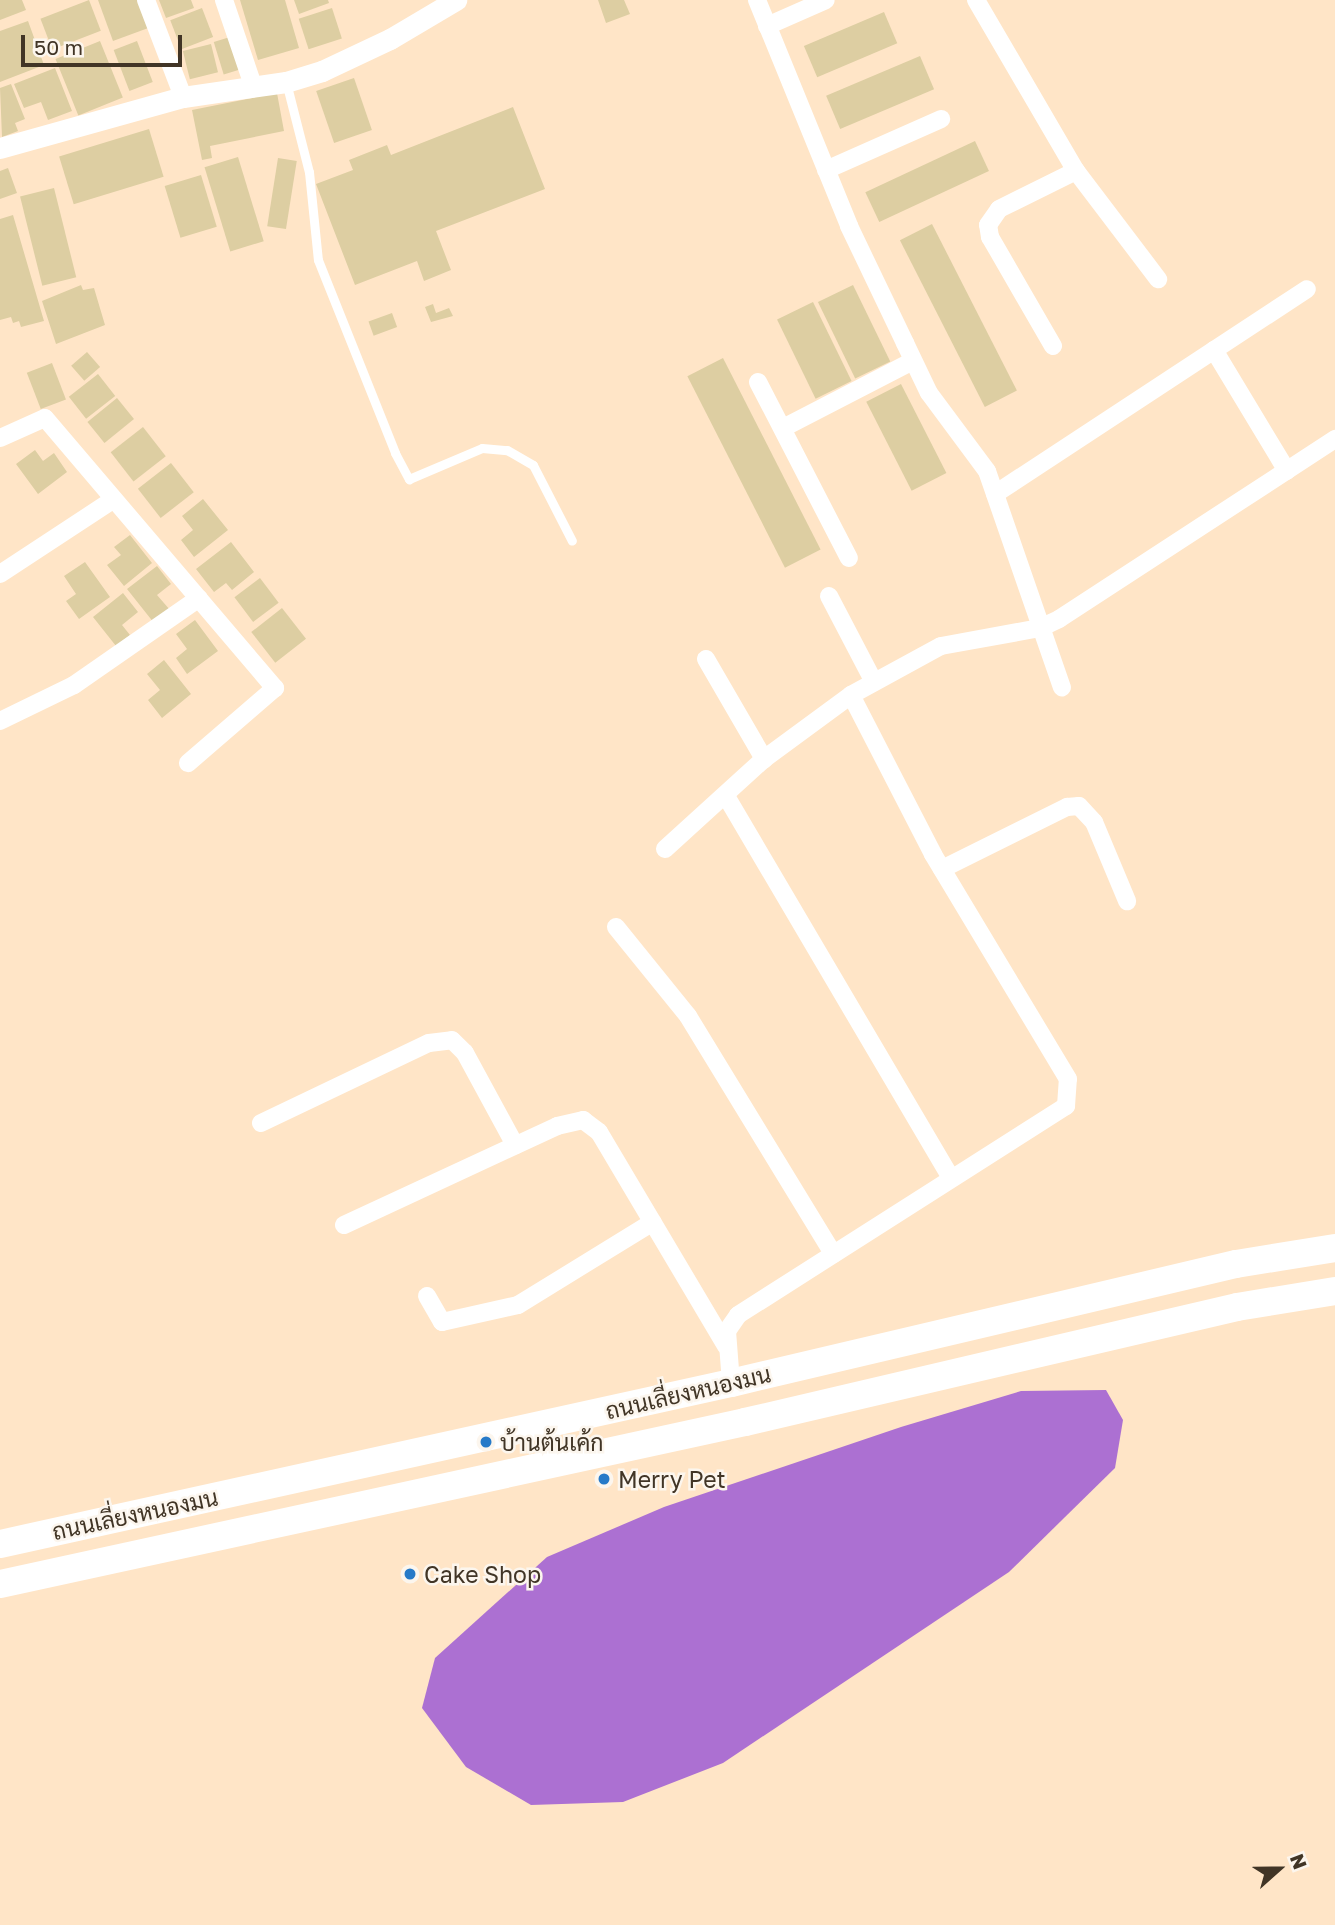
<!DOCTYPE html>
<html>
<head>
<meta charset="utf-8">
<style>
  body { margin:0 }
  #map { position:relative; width:1335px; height:1925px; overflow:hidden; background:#ffe5c7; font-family:"Golos Text",Sarabun,sans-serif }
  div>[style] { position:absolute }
  .water>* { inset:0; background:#ac70d2 }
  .building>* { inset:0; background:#ddcea2; transform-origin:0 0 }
  .service>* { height:9px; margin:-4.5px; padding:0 4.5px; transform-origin:4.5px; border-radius:4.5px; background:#fff }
  .minor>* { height:18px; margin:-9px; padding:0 9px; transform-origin:9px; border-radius:9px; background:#fff }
  .tertiary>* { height:21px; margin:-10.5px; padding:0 10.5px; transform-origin:10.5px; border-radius:10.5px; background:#fff }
  .trunk>* { height:28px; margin:-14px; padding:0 14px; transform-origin:14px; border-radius:14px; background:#fff }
  .dots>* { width:19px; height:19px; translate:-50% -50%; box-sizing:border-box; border:4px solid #fcf6ee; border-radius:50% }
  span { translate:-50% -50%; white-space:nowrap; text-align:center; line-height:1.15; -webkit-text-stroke:5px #fcf6ee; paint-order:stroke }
  .street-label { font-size:23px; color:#413526 }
  .poi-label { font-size:23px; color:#413526 }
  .left { translate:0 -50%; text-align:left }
  .north { position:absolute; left:1244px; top:1834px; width:70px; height:70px; -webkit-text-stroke:5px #fcf6ee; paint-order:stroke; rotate:69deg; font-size:19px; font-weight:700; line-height:28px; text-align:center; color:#413526 }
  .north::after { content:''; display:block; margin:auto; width:24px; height:32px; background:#413526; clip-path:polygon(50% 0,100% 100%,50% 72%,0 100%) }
  .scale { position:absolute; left:21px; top:35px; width:161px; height:32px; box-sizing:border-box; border:4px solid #413526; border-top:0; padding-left:9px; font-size:21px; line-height:24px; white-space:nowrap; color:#413526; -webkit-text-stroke:5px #fcf6ee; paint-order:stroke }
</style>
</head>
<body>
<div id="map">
  <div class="water">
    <i style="clip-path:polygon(1106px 1390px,1123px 1420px,1115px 1468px,1009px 1572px,723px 1763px,623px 1802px,531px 1805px,466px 1767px,422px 1708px,435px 1658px,547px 1557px,664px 1507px,901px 1427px,1021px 1391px)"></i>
  </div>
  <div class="building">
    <i style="clip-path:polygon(0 0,22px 0,26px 10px,0 20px)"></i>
    <i style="left:89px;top:0;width:33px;height:52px;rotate:69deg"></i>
    <i style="clip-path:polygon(98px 0,141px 0,151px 27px,113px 41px)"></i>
    <i style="clip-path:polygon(159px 0,191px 0,194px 8px,166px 18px)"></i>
    <i style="clip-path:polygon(240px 0,285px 0,299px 48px,258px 60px)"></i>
    <i style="clip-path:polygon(294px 0,328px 0,329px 3px,299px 14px)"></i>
    <i style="clip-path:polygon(598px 0,624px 0,630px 14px,606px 23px)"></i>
    <i style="left:202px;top:8px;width:31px;height:34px;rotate:69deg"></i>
    <i style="left:332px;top:8px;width:32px;height:35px;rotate:72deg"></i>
    <i style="left:884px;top:12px;width:34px;height:87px;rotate:67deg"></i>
    <i style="clip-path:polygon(28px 21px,44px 65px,0 82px,0 31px)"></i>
    <i style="left:230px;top:37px;width:34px;height:17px;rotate:73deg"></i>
    <i style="left:100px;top:41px;width:61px;height:48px;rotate:68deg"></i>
    <i style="left:137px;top:41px;width:44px;height:25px;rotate:69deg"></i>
    <i style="left:211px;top:44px;width:29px;height:29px;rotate:76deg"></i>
    <i style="left:920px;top:56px;width:36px;height:102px;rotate:67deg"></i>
    <i style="clip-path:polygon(55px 68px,72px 111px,48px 120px,41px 102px,24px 108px,14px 84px)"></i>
    <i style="left:354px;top:78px;width:55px;height:40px;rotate:71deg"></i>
    <i style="clip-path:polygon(11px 84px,25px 119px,15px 123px,18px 131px,2px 137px,0 88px)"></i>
    <i style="clip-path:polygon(277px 93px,284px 131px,210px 146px,212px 158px,202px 160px,192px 110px)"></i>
    <i style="clip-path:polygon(513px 107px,545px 189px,436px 231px,451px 270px,424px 281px,417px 261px,355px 285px,316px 184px,353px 170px,349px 160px,387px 145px,391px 155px)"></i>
    <i style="left:149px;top:129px;width:50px;height:94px;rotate:73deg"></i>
    <i style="left:975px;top:141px;width:33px;height:121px;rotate:65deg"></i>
    <i style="left:238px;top:157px;width:88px;height:35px;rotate:73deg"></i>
    <i style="left:278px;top:158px;width:19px;height:69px;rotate:9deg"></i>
    <i style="clip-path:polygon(8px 168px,17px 193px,0 199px,0 171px)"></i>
    <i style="left:201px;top:175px;width:54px;height:38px;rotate:73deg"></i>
    <i style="left:54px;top:188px;width:92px;height:35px;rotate:76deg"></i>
    <i style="clip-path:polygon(13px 215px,44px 321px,21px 327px,19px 321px,13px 323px,11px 317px,0 320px,0 219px)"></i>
    <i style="left:932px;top:224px;width:187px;height:36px;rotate:63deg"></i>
    <i style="clip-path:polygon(81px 285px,83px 290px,94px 288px,105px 325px,56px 344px,42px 301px)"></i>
    <i style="left:853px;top:285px;width:85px;height:39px;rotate:64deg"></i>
    <i style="left:813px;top:302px;width:88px;height:40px;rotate:64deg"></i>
    <i style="clip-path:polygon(433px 304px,436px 313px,449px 308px,453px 316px,431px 322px,425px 307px)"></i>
    <i style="left:392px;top:313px;width:15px;height:25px;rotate:70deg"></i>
    <i style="left:87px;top:352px;width:20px;height:21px;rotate:49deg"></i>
    <i style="left:723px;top:358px;width:215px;height:40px;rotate:63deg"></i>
    <i style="left:52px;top:363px;width:39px;height:27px;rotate:69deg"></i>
    <i style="left:98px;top:374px;width:28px;height:37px;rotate:52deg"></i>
    <i style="left:901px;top:384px;width:100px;height:39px;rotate:63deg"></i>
    <i style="left:117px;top:398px;width:27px;height:38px;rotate:51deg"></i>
    <i style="left:143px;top:427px;width:37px;height:41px;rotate:52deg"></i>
    <i style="clip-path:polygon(35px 450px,43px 461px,54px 453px,67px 472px,38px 494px,16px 464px)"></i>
    <i style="left:171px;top:463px;width:37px;height:42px;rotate:52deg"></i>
    <i style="clip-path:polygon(203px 499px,228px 530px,194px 557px,181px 540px,193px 530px,182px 516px)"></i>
    <i style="clip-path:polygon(130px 535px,152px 563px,124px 586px,107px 565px,121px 555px,114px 547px)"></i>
    <i style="clip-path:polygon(231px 542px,254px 572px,232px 590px,226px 583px,214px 592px,196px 569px)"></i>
    <i style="clip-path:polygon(85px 562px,110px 597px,79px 619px,66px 601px,76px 594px,64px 576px)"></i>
    <i style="clip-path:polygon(157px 566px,171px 584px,157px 595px,170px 610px,154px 623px,127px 589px)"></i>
    <i style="left:260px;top:578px;width:31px;height:32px;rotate:53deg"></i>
    <i style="clip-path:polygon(123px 593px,138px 612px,122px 625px,130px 635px,116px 646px,93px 617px)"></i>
    <i style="left:282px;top:608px;width:39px;height:39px;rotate:52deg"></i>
    <i style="clip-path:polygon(195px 620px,218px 651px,187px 674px,176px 658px,187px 649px,176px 634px)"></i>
    <i style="clip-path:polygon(164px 660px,191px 694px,162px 718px,148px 700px,160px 690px,147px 674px)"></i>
  </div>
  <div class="service">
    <i style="left:286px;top:82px;width:93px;rotate:75.7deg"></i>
    <i style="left:309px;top:172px;width:88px;rotate:84.2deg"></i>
    <i style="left:318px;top:260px;width:208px;rotate:68.2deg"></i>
    <i style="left:395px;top:453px;width:30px;rotate:62deg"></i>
    <i style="left:409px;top:479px;width:79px;rotate:-23deg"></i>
    <i style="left:482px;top:448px;width:25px;rotate:5deg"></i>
    <i style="left:507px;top:450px;width:30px;rotate:30deg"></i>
    <i style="left:533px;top:465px;width:85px;rotate:62.8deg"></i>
  </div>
  <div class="minor">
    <i style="left:146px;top:0;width:104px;rotate:69.1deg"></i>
    <i style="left:224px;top:0;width:93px;rotate:71.2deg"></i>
    <i style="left:757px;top:0;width:244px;rotate:67.8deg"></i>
    <i style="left:849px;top:226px;width:130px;rotate:64.4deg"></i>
    <i style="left:905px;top:343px;width:55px;rotate:64.4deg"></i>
    <i style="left:929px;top:393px;width:97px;rotate:53.4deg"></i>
    <i style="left:987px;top:471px;width:229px;rotate:70.9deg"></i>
    <i style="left:976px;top:0;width:198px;rotate:59.7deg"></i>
    <i style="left:1076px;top:171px;width:136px;rotate:52.8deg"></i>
    <i style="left:767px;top:26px;width:64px;rotate:-23.8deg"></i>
    <i style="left:826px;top:170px;width:126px;rotate:-23.9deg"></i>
    <i style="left:1053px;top:346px;width:126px;rotate:-120deg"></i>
    <i style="left:990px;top:237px;width:12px;rotate:-99deg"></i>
    <i style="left:988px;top:225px;width:19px;rotate:-55deg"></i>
    <i style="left:999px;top:209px;width:86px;rotate:-26.3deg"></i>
    <i style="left:1214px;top:350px;width:141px;rotate:58.9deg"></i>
    <i style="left:758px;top:382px;width:198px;rotate:62.7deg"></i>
    <i style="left:783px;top:428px;width:146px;rotate:-27.3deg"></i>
    <i style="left:0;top:438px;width:49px;rotate:-24deg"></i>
    <i style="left:45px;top:418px;width:355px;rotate:49.6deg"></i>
    <i style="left:275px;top:688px;width:115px;rotate:139.2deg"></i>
    <i style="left:995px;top:494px;width:373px;rotate:-33.3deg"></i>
    <i style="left:0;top:574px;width:136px;rotate:-33.3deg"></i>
    <i style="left:829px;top:596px;width:97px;rotate:62.4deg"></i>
    <i style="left:706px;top:659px;width:116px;rotate:59.9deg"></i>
    <i style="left:0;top:721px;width:82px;rotate:-25.9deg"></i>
    <i style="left:74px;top:685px;width:152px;rotate:-34.8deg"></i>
    <i style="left:726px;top:796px;width:443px;rotate:59.5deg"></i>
    <i style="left:665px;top:849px;width:134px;rotate:-42.3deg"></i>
    <i style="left:764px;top:759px;width:108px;rotate:-36.3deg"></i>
    <i style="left:851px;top:695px;width:102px;rotate:-28.6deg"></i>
    <i style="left:941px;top:646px;width:101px;rotate:-10.3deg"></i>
    <i style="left:1040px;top:628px;width:21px;rotate:-25deg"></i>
    <i style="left:1059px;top:619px;width:330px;rotate:-33.1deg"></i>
    <i style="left:942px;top:869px;width:140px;rotate:-26.4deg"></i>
    <i style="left:1067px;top:807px;width:12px;rotate:-5deg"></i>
    <i style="left:1079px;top:806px;width:22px;rotate:47deg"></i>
    <i style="left:1094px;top:822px;width:86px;rotate:67.3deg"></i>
    <i style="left:616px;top:927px;width:114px;rotate:51deg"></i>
    <i style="left:688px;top:1016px;width:279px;rotate:58.6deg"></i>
    <i style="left:261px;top:1123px;width:186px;rotate:-25.5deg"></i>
    <i style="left:429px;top:1043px;width:23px;rotate:-7deg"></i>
    <i style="left:452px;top:1040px;width:18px;rotate:45deg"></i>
    <i style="left:465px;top:1053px;width:105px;rotate:61.5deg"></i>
    <i style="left:344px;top:1225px;width:235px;rotate:-24.9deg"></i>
    <i style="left:557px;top:1126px;width:27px;rotate:-13deg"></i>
    <i style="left:583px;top:1120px;width:20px;rotate:37deg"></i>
    <i style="left:599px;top:1132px;width:249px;rotate:59.3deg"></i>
    <i style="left:427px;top:1296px;width:30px;rotate:60deg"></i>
    <i style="left:442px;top:1322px;width:78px;rotate:-12.6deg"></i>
    <i style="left:518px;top:1305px;width:158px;rotate:-31.6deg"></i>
    <i style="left:731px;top:1383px;width:52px;rotate:-94.4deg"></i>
    <i style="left:727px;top:1331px;width:19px;rotate:-55deg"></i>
    <i style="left:738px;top:1315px;width:389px;rotate:-32.5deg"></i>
    <i style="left:1066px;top:1106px;width:27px;rotate:-86deg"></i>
    <i style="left:1068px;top:1079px;width:262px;rotate:-121deg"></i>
    <i style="left:933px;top:854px;width:179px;rotate:-117.3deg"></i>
  </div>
  <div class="tertiary">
    <i style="left:0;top:148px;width:190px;rotate:-15.6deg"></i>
    <i style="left:183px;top:97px;width:104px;rotate:-8.3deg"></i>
    <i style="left:286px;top:82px;width:38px;rotate:-17deg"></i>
    <i style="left:322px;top:71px;width:75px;rotate:-25.2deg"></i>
    <i style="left:390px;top:39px;width:77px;rotate:-30.6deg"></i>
  </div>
  <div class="trunk">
    <i style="left:0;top:1544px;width:749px;rotate:-12.42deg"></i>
    <i style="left:731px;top:1383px;width:519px;rotate:-13.26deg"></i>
    <i style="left:1236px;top:1264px;width:100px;rotate:-9.2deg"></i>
    <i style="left:0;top:1584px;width:762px;rotate:-12.27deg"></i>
    <i style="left:745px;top:1422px;width:505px;rotate:-13.16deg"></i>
    <i style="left:1237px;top:1307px;width:99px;rotate:-9.3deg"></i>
  </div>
  <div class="dots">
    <i style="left:486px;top:1442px;background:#267ac8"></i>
    <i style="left:604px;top:1479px;background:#267ac8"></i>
    <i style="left:410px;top:1574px;background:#267ac8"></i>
  </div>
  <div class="street-label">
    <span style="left:688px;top:1392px;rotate:-13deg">ถนนเลี่ยงหนองมน</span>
    <span style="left:135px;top:1514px;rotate:-12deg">ถนนเลี่ยงหนองมน</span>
  </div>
  <div class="poi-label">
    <span class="left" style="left:500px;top:1442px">บ้านต้นเค้ก</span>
    <span class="left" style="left:618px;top:1479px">Merry Pet</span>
    <span class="left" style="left:424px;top:1574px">Cake Shop</span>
  </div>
  <div class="north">N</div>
  <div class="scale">50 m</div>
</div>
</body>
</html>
